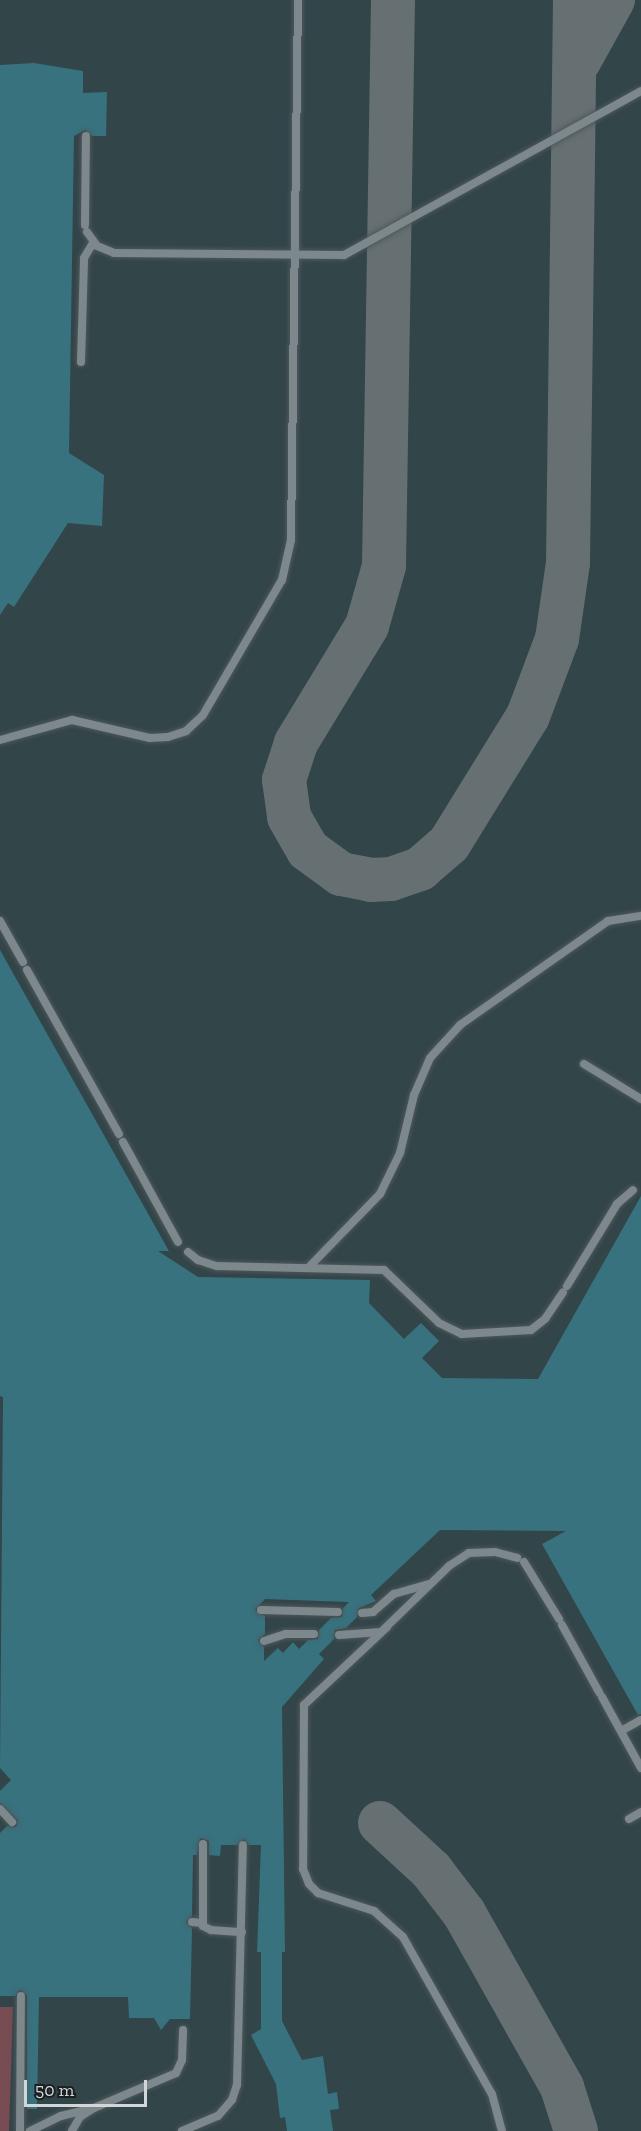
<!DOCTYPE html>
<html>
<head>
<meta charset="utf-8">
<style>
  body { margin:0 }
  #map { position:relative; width:641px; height:2131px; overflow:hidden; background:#2e393c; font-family:"Zilla Slab",serif }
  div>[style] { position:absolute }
  .built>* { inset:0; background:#324549; transform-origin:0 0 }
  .green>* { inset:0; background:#774c52 }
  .taxiway>* { height:44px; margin:-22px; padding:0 22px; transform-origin:22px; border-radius:22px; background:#666f72 }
  .building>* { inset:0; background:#38727e }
  .roads { filter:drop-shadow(0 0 2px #4e575a) drop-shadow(0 0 2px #4e575a) }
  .lane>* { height:8px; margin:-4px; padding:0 4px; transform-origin:4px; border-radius:4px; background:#7c888b }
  span { translate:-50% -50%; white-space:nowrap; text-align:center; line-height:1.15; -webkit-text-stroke:4.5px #1a1f21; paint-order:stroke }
  .scale { position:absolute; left:24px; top:2080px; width:123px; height:27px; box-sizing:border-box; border:3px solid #d1d7d9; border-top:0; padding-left:8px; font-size:18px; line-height:21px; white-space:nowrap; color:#d1d7d9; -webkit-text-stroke:4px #1a1f21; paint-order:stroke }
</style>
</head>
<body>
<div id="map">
  <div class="built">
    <i style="left:0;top:0;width:641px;height:2131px"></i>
  </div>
  <div class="green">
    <i style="clip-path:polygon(0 2007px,13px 2007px,9px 2131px,0 2131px)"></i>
  </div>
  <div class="taxiway">
    <i style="left:393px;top:0;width:566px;rotate:90.91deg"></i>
    <i style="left:384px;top:566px;width:62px;rotate:105.8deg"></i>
    <i style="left:367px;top:626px;width:137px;rotate:121.3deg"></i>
    <i style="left:296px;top:743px;width:39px;rotate:108deg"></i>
    <i style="left:284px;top:780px;width:37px;rotate:82deg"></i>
    <i style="left:289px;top:817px;width:38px;rotate:60deg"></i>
    <i style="left:308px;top:850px;width:41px;rotate:36deg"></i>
    <i style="left:341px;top:874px;width:31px;rotate:11deg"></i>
    <i style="left:371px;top:880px;width:20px;rotate:-3deg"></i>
    <i style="left:391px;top:879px;width:31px;rotate:-19deg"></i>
    <i style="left:420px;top:869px;width:38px;rotate:-41deg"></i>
    <i style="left:449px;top:844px;width:150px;rotate:-58.3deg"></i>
    <i style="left:528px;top:716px;width:82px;rotate:-69.4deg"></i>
    <i style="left:557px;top:639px;width:77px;rotate:-81.8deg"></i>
    <i style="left:568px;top:563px;width:563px;rotate:-89.29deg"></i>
    <i style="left:579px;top:61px;width:70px;rotate:-60.9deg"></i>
    <i style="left:380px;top:1823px;width:69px;rotate:42.7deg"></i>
    <i style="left:431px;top:1870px;width:54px;rotate:52.5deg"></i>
    <i style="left:464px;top:1913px;width:200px;rotate:60.6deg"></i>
    <i style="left:562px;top:2087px;width:46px;rotate:72.3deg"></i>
  </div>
  <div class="building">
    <i style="clip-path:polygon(34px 63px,83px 71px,83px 93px,107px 92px,106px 136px,92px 136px,85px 130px,74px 136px,69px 453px,104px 475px,102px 526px,68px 523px,14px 607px,8px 603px,0 615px,0 65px)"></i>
    <i style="clip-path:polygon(evenodd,0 950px,169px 1251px,158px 1251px,198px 1277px,370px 1280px,369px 1303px,404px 1339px,421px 1323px,439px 1341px,422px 1358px,442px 1378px,538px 1379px,641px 1196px,641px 1714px,638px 1715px,542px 1544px,566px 1531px,440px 1530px,371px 1595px,376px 1601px,359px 1608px,357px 1617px,346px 1628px,335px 1630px,334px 1639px,319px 1654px,324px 1659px,282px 1707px,285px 1952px,282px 1952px,282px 2021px,302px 2060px,323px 2056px,328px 2094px,337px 2092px,339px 2109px,330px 2110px,333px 2131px,287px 2131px,285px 2117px,280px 2118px,276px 2084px,251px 2035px,261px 2029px,261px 1952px,257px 1952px,261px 1845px,249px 1845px,244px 1839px,237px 1845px,221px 1845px,220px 1856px,209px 1855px,209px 1841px,200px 1838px,197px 1855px,193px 1855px,192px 1916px,186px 1922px,192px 1928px,190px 2019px,170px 2019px,161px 2030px,154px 2018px,129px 2018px,128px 1997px,39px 1997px,37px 2109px,27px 2109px,27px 1995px,20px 1990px,15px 1996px,0 1996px,0 1833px,7px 1826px,16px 1827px,18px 1821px,0 1803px,0 1791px,11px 1780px,0 1768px,3px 1397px,0 1396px,0 950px,265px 1599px,349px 1602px,343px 1608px,342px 1617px,331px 1618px,319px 1630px,318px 1639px,308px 1640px,299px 1649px,293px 1642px,283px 1653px,278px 1648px,264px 1661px,264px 1647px,258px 1640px,265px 1634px,265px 1616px,255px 1610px,265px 1599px)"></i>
  </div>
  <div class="roads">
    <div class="lane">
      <i style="left:85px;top:225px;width:89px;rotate:-89.4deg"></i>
      <i style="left:87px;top:232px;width:17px;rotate:54deg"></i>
      <i style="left:97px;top:246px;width:18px;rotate:22deg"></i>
      <i style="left:114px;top:253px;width:230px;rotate:0.5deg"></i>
      <i style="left:344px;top:255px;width:339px;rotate:-28.9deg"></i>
      <i style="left:81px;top:362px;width:104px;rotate:-88.3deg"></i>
      <i style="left:84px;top:258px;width:17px;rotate:-59deg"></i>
      <i style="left:0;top:740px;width:75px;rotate:-15.5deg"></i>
      <i style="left:72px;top:720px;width:80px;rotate:13deg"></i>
      <i style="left:150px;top:738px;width:18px;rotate:-3deg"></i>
      <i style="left:168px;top:737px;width:19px;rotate:-18deg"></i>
      <i style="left:186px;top:731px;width:23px;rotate:-43deg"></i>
      <i style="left:203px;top:715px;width:156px;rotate:-59.7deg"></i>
      <i style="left:282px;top:580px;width:41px;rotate:-77.3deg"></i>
      <i style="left:291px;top:540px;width:540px;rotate:-89.26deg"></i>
      <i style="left:0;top:921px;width:47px;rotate:60.7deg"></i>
      <i style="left:27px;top:970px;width:188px;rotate:60.7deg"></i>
      <i style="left:584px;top:1064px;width:67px;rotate:31.6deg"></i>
      <i style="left:123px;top:1142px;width:114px;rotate:61.2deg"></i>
      <i style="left:188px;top:1252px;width:13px;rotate:39deg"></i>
      <i style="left:198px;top:1260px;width:20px;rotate:18deg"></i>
      <i style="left:217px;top:1266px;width:167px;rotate:1.4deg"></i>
      <i style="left:384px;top:1270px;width:76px;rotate:43.9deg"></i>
      <i style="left:439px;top:1323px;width:25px;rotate:26deg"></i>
      <i style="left:462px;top:1334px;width:69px;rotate:-3.3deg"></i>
      <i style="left:531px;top:1330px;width:18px;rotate:-38deg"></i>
      <i style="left:545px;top:1319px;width:32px;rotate:-56deg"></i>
      <i style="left:309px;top:1267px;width:102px;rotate:-45.8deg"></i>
      <i style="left:380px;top:1194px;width:46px;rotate:-64deg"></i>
      <i style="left:400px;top:1153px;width:60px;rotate:-76.4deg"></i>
      <i style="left:414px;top:1095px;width:40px;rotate:-66.6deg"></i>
      <i style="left:430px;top:1058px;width:45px;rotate:-47.7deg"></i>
      <i style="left:460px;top:1025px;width:181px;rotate:-35.1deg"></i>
      <i style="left:608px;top:921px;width:33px;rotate:-9deg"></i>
      <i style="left:567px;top:1286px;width:96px;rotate:-58.6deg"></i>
      <i style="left:617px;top:1204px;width:21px;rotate:-41deg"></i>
      <i style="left:524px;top:1562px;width:67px;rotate:58.4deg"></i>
      <i style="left:261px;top:1610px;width:77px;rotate:1.5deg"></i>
      <i style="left:362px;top:1613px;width:11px;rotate:-5deg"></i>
      <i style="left:373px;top:1612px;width:28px;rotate:-41deg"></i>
      <i style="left:394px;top:1594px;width:35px;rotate:-16deg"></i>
      <i style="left:562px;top:1625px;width:77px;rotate:61.1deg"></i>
      <i style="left:387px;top:1627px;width:114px;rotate:136.8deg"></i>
      <i style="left:304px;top:1705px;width:164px;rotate:90.3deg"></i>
      <i style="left:303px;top:1869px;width:16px;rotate:68deg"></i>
      <i style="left:309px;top:1884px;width:13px;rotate:45deg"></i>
      <i style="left:318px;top:1893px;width:59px;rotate:17.8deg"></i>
      <i style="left:374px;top:1911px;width:39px;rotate:42deg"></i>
      <i style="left:403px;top:1937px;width:180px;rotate:60.5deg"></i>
      <i style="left:492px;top:2094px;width:38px;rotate:75deg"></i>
      <i style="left:339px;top:1635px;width:42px;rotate:-4.1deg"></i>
      <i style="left:381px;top:1632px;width:95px;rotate:-44.1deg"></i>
      <i style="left:449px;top:1566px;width:24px;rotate:-33deg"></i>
      <i style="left:469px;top:1553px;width:26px;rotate:-2deg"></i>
      <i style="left:495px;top:1552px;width:23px;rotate:15deg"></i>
      <i style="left:264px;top:1641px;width:23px;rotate:-18deg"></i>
      <i style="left:286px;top:1634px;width:28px"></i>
      <i style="left:602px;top:1697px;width:81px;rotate:61.2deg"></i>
      <i style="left:621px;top:1731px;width:23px;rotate:-29deg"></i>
      <i style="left:0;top:1809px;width:18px;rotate:47deg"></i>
      <i style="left:629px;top:1819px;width:14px;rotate:-30deg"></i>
      <i style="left:203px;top:1844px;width:82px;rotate:90deg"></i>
      <i style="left:203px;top:1926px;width:9px;rotate:27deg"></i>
      <i style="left:211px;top:1930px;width:31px;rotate:4deg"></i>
      <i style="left:192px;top:1922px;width:10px;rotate:6deg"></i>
      <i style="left:94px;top:2108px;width:89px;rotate:-23.1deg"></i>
      <i style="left:176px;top:2073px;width:14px;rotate:-65deg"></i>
      <i style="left:182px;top:2060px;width:30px;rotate:-88deg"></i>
      <i style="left:20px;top:2131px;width:135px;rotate:-89.6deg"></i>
      <i style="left:30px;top:2131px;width:34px;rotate:-26deg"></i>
      <i style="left:61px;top:2116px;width:34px;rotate:-14deg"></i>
      <i style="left:94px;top:2108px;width:17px;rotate:147deg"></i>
      <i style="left:80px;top:2117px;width:16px;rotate:120deg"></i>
      <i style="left:182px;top:2131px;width:39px;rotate:-23deg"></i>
      <i style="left:218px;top:2116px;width:21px;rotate:-49deg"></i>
      <i style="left:232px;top:2100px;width:16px;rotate:-72deg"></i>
      <i style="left:237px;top:2085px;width:240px;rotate:-88.6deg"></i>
    </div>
  </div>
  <div class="scale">50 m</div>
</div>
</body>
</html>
